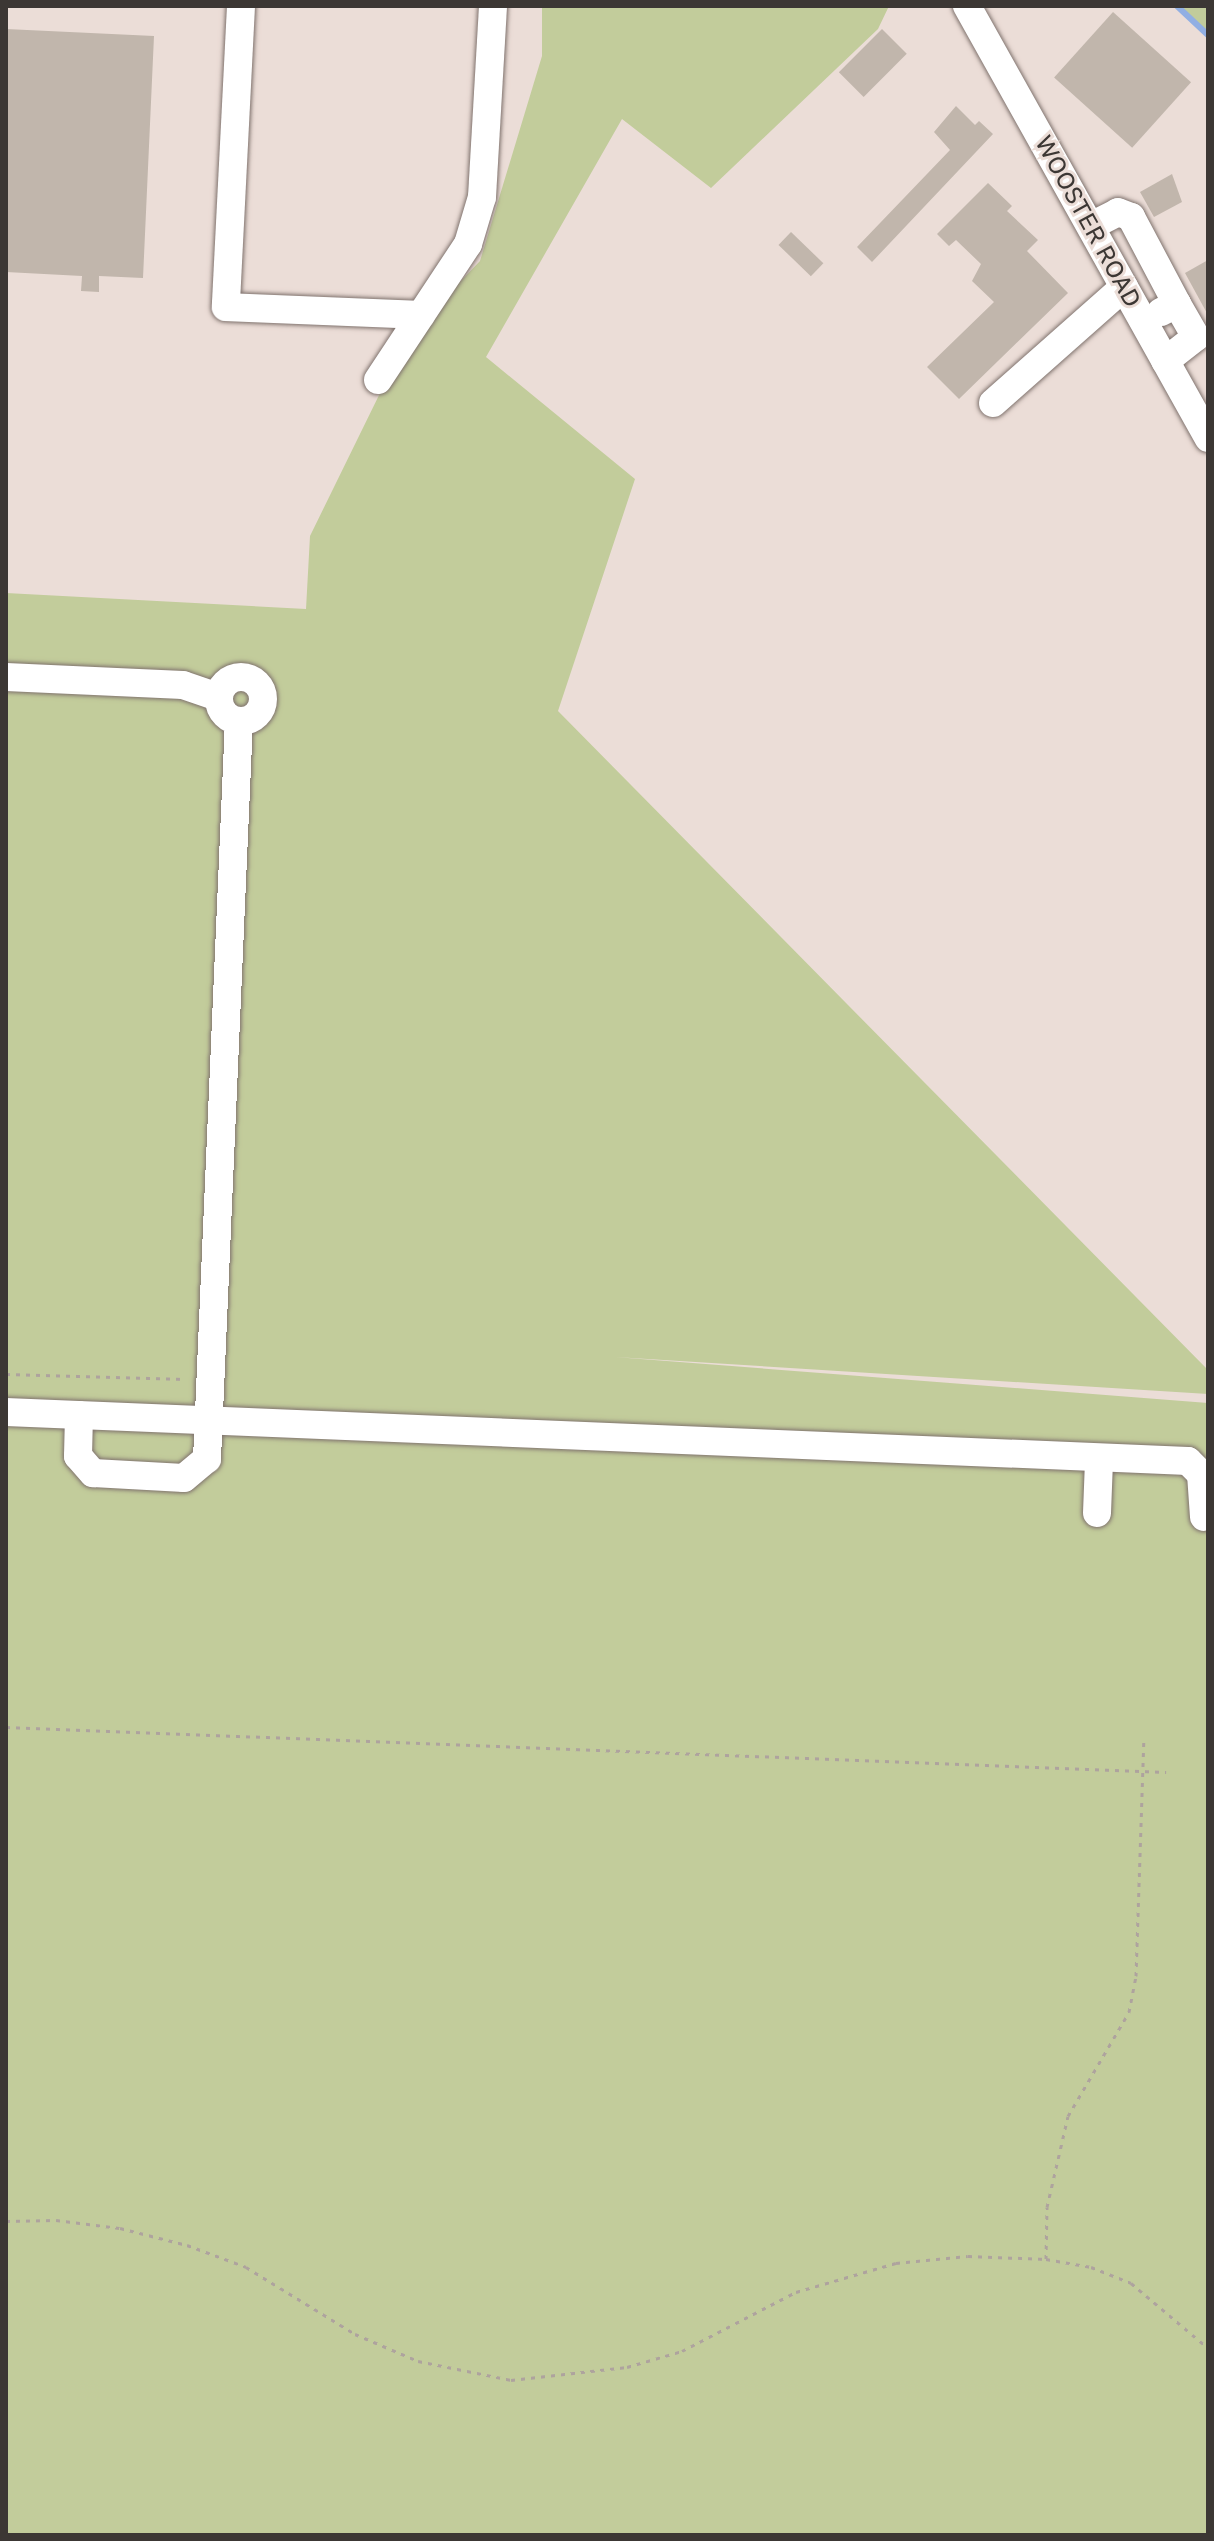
<!DOCTYPE html>
<html>
<head>
<meta charset="utf-8">
<style>
  body { margin:0 }
  #map { position:relative; width:1214px; height:2541px; overflow:hidden; background:#ebddd7; font-family:"Golos Text",sans-serif }
  div>[style] { position:absolute }
  .green>* { inset:0; background:#c2cc9b }
  .stream>* { height:6px; margin:-3px; padding:0 3px; transform-origin:3px; border-radius:3px; background:#91afe3 }
  .building>* { inset:0; background:#c1b6ac; transform-origin:0 0 }
  .path>* { height:3px; margin-top:-1.5px; transform-origin:0; background:repeating-linear-gradient(90deg,#aea39e 0 4px,transparent 0 10px) }
  .roads { filter:drop-shadow(0 0 2px #80736e) drop-shadow(0 0 2px #80736e) }
  .minor>* { height:28px; margin:-14px; padding:0 14px; transform-origin:14px; border-radius:14px; background:#fff }
  .minor>.ring { margin:-14px; padding:0; box-sizing:content-box; background:none; border:28px solid #fff; border-radius:50% }
  span { translate:-50% -50%; white-space:nowrap; text-align:center; line-height:1.15; -webkit-text-stroke:6px #ebddd7; paint-order:stroke }
  .street-label { font-size:24px; color:#3c3734 }
  .frame { position:absolute; inset:0; border:8px solid #3c3734; pointer-events:none }
</style>
</head>
<body>
<div id="map">
  <div class="green">
    <i style="clip-path:polygon(542px 6px,889px 6px,878px 29px,711px 188px,622px 119px,486px 357px,635px 479px,558px 711px,1208px 1370px,1208px 1394px,615px 1357px,1208px 1403px,1208px 2535px,6px 2535px,6px 593px,306px 609px,310px 536px,408px 336px,480px 261px,542px 56px)"></i>
    <i style="clip-path:polygon(1177px 6px,1208px 6px,1208px 35px)"></i>
  </div>
  <div class="stream">
    <i style="left:1177px;top:6px;width:42px;rotate:43.1deg"></i>
  </div>
  <div class="building">
    <i style="left:1113px;top:12px;width:105px;height:88px;rotate:42deg"></i>
    <i style="clip-path:polygon(6px 29px,154px 36px,143px 278px,99px 276px,99px 292px,81px 291px,82px 276px,6px 272px)"></i>
    <i style="left:882px;top:29px;width:35px;height:61px;rotate:45deg"></i>
    <i style="clip-path:polygon(956px 106px,975px 125px,979px 121px,993px 134px,872px 262px,857px 247px,950px 150px,934px 132px)"></i>
    <i style="clip-path:polygon(1172px 174px,1182px 202px,1154px 217px,1140px 192px)"></i>
    <i style="clip-path:polygon(988px 183px,1012px 206px,1007px 211px,1038px 240px,1027px 251px,1068px 293px,959px 399px,927px 367px,994px 302px,972px 281px,981px 264px,956px 240px,949px 246px,937px 234px)"></i>
    <i style="left:791px;top:232px;width:45px;height:18px;rotate:44deg"></i>
    <i style="clip-path:polygon(1208px 260px,1208px 315px,1185px 273px)"></i>
  </div>
  <div class="path">
    <i style="left:6px;top:1374px;width:180px;rotate:1.6deg"></i>
    <i style="left:6px;top:1727px;width:1161px;rotate:2.22deg"></i>
    <i style="left:6px;top:2221px;width:50px;rotate:-1.1deg"></i>
    <i style="left:56px;top:2220px;width:64px;rotate:7.1deg"></i>
    <i style="left:120px;top:2228px;width:69px;rotate:14.2deg"></i>
    <i style="left:187px;top:2245px;width:63px;rotate:20.4deg"></i>
    <i style="left:246px;top:2267px;width:128px;rotate:31.6deg"></i>
    <i style="left:355px;top:2334px;width:69px;rotate:23.2deg"></i>
    <i style="left:418px;top:2361px;width:95px;rotate:11.5deg"></i>
    <i style="left:511px;top:2380px;width:117px;rotate:-6.4deg"></i>
    <i style="left:627px;top:2367px;width:57px;rotate:-16.2deg"></i>
    <i style="left:682px;top:2351px;width:128px;rotate:-27.4deg"></i>
    <i style="left:796px;top:2292px;width:104px;rotate:-16.2deg"></i>
    <i style="left:896px;top:2263px;width:72px;rotate:-5.6deg"></i>
    <i style="left:968px;top:2256px;width:78px;rotate:2.2deg"></i>
    <i style="left:1046px;top:2259px;width:46px;rotate:10.1deg"></i>
    <i style="left:1091px;top:2267px;width:43px;rotate:21.8deg"></i>
    <i style="left:1131px;top:2283px;width:101px;rotate:40.2deg"></i>
    <i style="left:1046px;top:2259px;width:52px;rotate:-88.9deg"></i>
    <i style="left:1047px;top:2207px;width:93px;rotate:-77deg"></i>
    <i style="left:1068px;top:2116px;width:121px;rotate:-59.6deg"></i>
    <i style="left:1129px;top:2012px;width:37px;rotate:-79deg"></i>
    <i style="left:1136px;top:1976px;width:237px;rotate:-88.1deg"></i>
  </div>
  <div class="roads">
    <div class="minor">
      <i style="left:241px;top:6px;width:301px;rotate:92.9deg"></i>
      <i style="left:226px;top:307px;width:195px;rotate:2.3deg"></i>
      <i style="left:967px;top:6px;width:495px;rotate:60.8deg"></i>
      <i style="left:1091px;top:226px;width:30px;rotate:-27deg"></i>
      <i style="left:1118px;top:212px;width:14px;rotate:21deg"></i>
      <i style="left:1131px;top:217px;width:98px;rotate:62.1deg"></i>
      <i style="left:1161px;top:312px;width:18px;rotate:-27deg"></i>
      <i style="left:1177px;top:304px;width:38px;rotate:60deg"></i>
      <i style="left:1196px;top:337px;width:39px;rotate:142deg"></i>
      <i style="left:378px;top:380px;width:163px;rotate:-56.5deg"></i>
      <i style="left:468px;top:244px;width:49px;rotate:-73.4deg"></i>
      <i style="left:482px;top:197px;width:191px;rotate:-86.7deg"></i>
      <i style="left:993px;top:403px;width:175px;rotate:-41.5deg"></i>
      <i class="ring" style="left:219px;top:677px;width:16px;height:16px"></i>
      <i style="left:6px;top:677px;width:177px;rotate:2.6deg"></i>
      <i style="left:183px;top:685px;width:37px;rotate:19deg"></i>
      <i style="left:6px;top:1412px;width:1183px;rotate:2.37deg"></i>
      <i style="left:1188px;top:1461px;width:18px;rotate:45deg"></i>
      <i style="left:1201px;top:1474px;width:43px;rotate:86deg"></i>
      <i style="left:79px;top:1415px;width:41px;rotate:91.4deg"></i>
      <i style="left:78px;top:1456px;width:23px;rotate:49deg"></i>
      <i style="left:93px;top:1473px;width:91px;rotate:3.1deg"></i>
      <i style="left:184px;top:1478px;width:30px;rotate:-40deg"></i>
      <i style="left:207px;top:1459px;width:739px;rotate:-87.52deg"></i>
      <i style="left:1097px;top:1513px;width:53px;rotate:-87.8deg"></i>
    </div>
  </div>
  <div class="street-label">
    <span style="left:1089px;top:221px;rotate:61deg">WOOSTER ROAD</span>
  </div>
  <div class="frame"></div>
</div>
</body>
</html>
